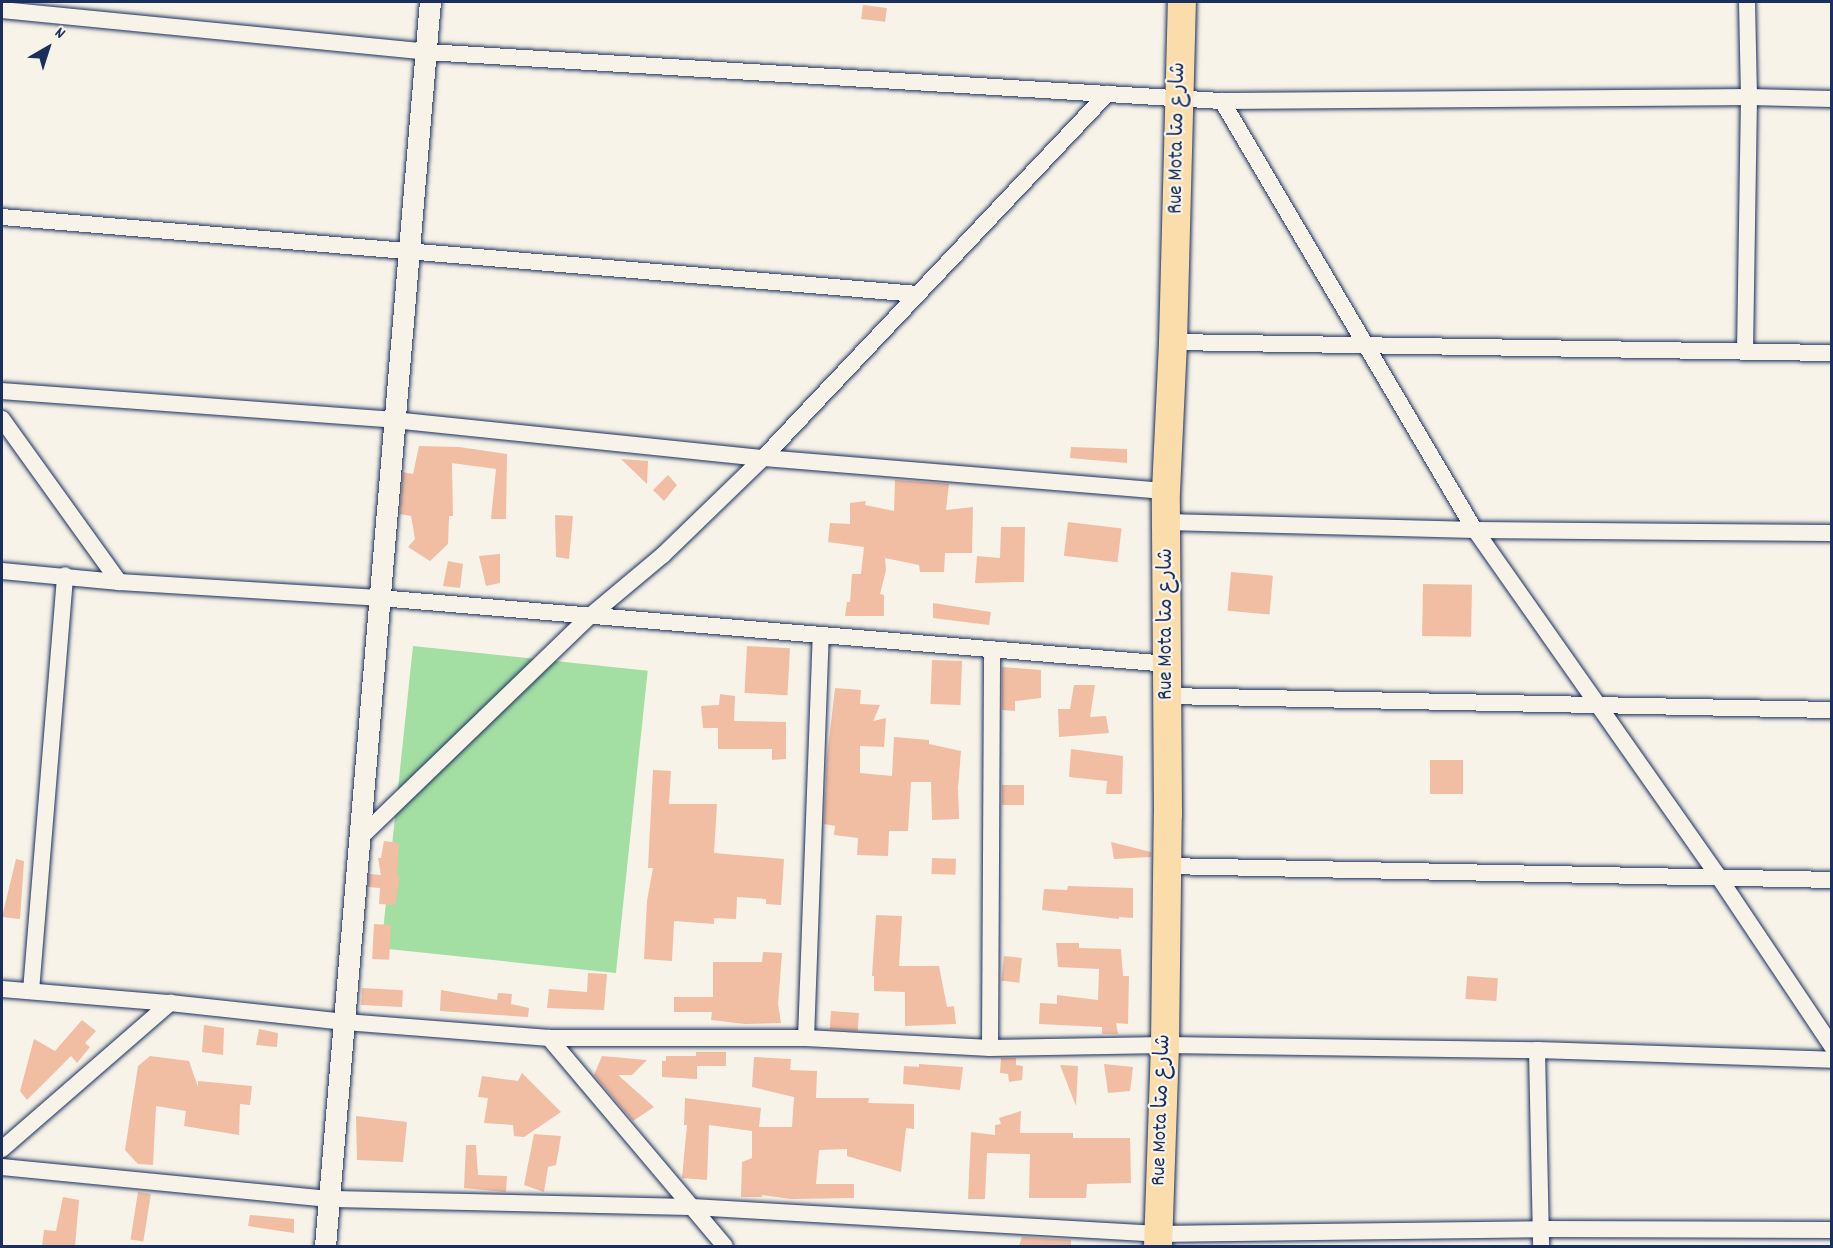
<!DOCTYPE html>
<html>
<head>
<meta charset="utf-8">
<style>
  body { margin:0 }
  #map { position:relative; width:1833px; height:1248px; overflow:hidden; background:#f7f3e8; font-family:Dekko,"Playpen Sans Arabic",sans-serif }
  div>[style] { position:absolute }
  .green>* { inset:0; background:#a3dea3; transform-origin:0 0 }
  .building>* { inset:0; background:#f1bda3; transform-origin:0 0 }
  .roads { filter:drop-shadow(0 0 2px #1b2f5e) drop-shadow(0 0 2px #1b2f5e) }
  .minor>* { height:16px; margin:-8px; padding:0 8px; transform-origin:8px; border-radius:8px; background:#f7f3e8 }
  .tertiary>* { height:21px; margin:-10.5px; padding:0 10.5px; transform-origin:10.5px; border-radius:10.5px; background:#f7f3e8 }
  .trunk>* { height:28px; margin:-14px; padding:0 14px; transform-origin:14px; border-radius:14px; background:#faddab }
  span { translate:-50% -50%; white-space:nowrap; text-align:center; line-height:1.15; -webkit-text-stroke:4.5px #f7f3e8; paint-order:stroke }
  .street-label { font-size:21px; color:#1b2f5e }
  .frame { position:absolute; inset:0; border:3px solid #1b2f5e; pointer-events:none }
  .north { position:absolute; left:18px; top:18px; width:60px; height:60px; -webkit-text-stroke:4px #f7f3e8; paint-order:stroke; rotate:39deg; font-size:16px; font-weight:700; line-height:24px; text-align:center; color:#1b2f5e }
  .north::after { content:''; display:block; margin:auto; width:21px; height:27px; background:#1b2f5e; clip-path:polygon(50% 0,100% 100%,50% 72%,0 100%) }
</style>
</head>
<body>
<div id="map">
  <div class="green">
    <i style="left:413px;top:646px;width:236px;height:304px;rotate:6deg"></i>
  </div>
  <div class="building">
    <i style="left:863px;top:5px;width:24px;height:14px;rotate:7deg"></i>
    <i style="clip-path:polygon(419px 446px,459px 447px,507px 454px,506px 519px,491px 519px,496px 469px,452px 463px,453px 516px,449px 516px,448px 544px,430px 561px,408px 547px,415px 539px,411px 516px,400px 514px,403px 472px,413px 474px)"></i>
    <i style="clip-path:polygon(1071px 447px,1127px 449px,1127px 463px,1070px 458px)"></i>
    <i style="clip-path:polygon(621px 459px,648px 461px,647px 484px)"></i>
    <i style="clip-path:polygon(668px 475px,677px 485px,664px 501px,653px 490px)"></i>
    <i style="clip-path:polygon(895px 480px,949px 484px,946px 510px,973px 507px,972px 553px,945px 553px,944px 572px,920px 572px,919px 565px,885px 558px,886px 570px,880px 594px,884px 595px,884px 616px,845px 616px,847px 602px,850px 602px,852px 574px,861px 574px,864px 547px,828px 542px,830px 523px,850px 524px,850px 503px,866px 501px,865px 505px,894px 511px)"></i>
    <i style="clip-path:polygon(555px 515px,573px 516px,569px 559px,556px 557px)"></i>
    <i style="left:1068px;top:522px;width:54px;height:34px;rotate:7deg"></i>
    <i style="clip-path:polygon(1001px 527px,1025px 527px,1024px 582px,975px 583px,977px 556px,1000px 558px)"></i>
    <i style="clip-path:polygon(500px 554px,500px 583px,486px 586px,479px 556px)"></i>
    <i style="clip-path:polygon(448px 561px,463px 564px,460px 588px,443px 586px)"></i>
    <i style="left:1231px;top:572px;width:42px;height:39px;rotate:5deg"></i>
    <i style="left:1423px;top:584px;width:49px;height:52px;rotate:1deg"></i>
    <i style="clip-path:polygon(933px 603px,991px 612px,989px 625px,933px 618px)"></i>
    <i style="left:747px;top:646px;width:43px;height:47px;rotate:3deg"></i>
    <i style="left:932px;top:660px;width:30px;height:44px;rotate:2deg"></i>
    <i style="clip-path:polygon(1002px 667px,1041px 670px,1041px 698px,1015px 701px,1015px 711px,1002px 710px)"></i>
    <i style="clip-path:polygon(1074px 685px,1095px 685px,1090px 717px,1106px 716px,1109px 733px,1059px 737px,1058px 709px,1070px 709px)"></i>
    <i style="clip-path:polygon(835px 688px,861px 690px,860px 704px,880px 705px,873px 721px,886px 718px,884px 747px,860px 746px,860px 773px,892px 776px,894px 737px,929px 740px,929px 744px,961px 751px,958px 788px,959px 819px,932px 820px,931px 782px,911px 782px,908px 831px,889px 831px,888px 856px,857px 855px,858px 838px,834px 835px,835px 826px,824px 824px,827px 758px)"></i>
    <i style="clip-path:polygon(720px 694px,735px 696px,734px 721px,786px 722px,786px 759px,772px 760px,772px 749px,718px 749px,718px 728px,703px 728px,701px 706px,719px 705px)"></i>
    <i style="clip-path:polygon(1071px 749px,1123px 756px,1122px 794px,1106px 794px,1107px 781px,1069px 777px)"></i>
    <i style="left:1430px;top:760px;width:33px;height:34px"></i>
    <i style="clip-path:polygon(653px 770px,671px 771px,669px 804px,717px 804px,714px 853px,784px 859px,781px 905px,766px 904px,766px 899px,737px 897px,736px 919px,714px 918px,714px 924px,674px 921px,672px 961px,644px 959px,647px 901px,653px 868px,648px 868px)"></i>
    <i style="left:1002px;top:785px;width:22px;height:20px"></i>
    <i style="clip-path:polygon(384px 841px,399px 843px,397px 876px,400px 876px,395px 905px,379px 904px,380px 888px,368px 887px,369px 874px,381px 875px,378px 858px,381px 858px)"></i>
    <i style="clip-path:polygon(1111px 842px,1151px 852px,1151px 857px,1114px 859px)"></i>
    <i style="left:932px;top:858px;width:24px;height:16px;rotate:2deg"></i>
    <i style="clip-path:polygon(16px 859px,24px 861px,20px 919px,2px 917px)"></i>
    <i style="clip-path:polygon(1068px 886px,1133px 888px,1133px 918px,1119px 917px,1119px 919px,1042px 910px,1044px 889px,1067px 890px)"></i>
    <i style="clip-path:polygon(876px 915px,902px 916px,899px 966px,939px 966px,947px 1007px,954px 1006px,956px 1024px,905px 1026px,905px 992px,874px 991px,874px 976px,872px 976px)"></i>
    <i style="left:374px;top:924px;width:17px;height:35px;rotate:3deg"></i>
    <i style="clip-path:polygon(1056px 943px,1079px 943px,1079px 948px,1121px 949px,1123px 976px,1129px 976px,1128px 1024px,1116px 1023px,1118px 1034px,1102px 1034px,1102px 1027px,1039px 1024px,1040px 1003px,1057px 1004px,1057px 995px,1098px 1000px,1099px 969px,1058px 967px)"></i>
    <i style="clip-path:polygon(763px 952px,782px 953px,778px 1004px,781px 1023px,745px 1024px,711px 1020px,712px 1012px,674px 1012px,674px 997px,713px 997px,713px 962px,762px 962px)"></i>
    <i style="left:1004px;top:956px;width:18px;height:25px;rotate:6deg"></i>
    <i style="clip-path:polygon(588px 973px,607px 974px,604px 1010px,547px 1008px,549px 989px,587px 992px)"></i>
    <i style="left:1467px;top:976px;width:31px;height:23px;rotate:4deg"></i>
    <i style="left:362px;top:988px;width:41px;height:17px;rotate:3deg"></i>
    <i style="clip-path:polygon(441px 990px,497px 1000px,498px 993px,512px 994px,511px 1004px,529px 1008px,528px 1017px,440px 1011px)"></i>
    <i style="left:831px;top:1011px;width:28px;height:18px;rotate:4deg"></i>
    <i style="clip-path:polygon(82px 1020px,96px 1031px,85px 1043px,90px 1047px,77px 1063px,71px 1056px,27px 1100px,20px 1091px,34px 1039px,55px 1051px)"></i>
    <i style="clip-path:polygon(204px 1025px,224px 1028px,223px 1055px,202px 1052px)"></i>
    <i style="clip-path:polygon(259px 1029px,278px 1033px,277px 1047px,256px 1045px)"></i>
    <i style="clip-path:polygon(696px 1052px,726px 1052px,726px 1066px,697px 1066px,697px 1079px,662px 1077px,662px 1061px,666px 1061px,666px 1056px,696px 1056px)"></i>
    <i style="clip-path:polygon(150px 1056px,189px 1061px,198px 1087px,198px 1081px,252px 1086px,250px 1105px,240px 1104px,239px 1135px,184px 1126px,186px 1111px,156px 1106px,153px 1165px,138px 1164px,125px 1150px,138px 1066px)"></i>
    <i style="clip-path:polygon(602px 1056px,647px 1060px,632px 1075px,618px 1075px,654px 1107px,633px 1121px,594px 1075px)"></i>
    <i style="clip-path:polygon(754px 1057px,791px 1059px,790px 1070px,817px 1071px,816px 1098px,869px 1098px,868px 1103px,914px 1104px,914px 1129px,906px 1128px,901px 1172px,847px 1156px,847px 1149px,819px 1150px,816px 1184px,854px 1184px,854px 1198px,791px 1199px,762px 1195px,762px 1197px,741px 1197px,742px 1162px,752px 1158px,752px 1131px,709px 1125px,707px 1180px,682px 1178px,687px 1125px,684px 1125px,685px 1098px,761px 1108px,759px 1127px,792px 1127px,794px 1097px,752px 1087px)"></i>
    <i style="clip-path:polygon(1001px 1058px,1016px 1058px,1016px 1065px,1023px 1066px,1022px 1080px,1009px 1082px,1008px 1074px,1000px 1073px)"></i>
    <i style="clip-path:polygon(919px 1064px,963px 1067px,960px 1090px,903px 1084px,904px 1066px,919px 1067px)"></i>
    <i style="clip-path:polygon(1104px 1064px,1133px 1067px,1130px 1091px,1108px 1093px)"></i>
    <i style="clip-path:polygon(1060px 1065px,1078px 1066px,1076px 1106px)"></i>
    <i style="clip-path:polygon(522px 1073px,561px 1112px,524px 1137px,514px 1136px,513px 1125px,484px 1123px,488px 1098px,478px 1097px,482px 1076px,518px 1081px)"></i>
    <i style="clip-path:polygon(1021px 1111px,1020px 1133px,1073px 1133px,1073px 1138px,1130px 1138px,1131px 1183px,1087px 1184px,1086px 1198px,1029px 1198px,1030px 1154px,987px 1153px,985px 1199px,968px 1199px,971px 1132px,995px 1135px,995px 1125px,1001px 1124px,999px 1118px)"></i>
    <i style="clip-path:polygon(356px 1116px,407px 1122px,403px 1162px,357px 1160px)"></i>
    <i style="clip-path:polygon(534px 1134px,561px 1136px,556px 1165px,548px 1167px,544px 1192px,524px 1185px)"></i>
    <i style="clip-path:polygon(466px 1145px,476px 1145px,478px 1175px,507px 1176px,506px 1192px,464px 1188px)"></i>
    <i style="left:138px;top:1192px;width:13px;height:48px;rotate:9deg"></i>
    <i style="clip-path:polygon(63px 1197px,79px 1200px,75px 1246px,42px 1246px,44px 1230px,56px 1231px)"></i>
    <i style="clip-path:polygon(250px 1215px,294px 1219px,294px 1233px,248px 1226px)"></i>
    <i style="clip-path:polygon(1022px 1237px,1071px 1240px,1071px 1246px,1019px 1246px)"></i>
  </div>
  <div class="roads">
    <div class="minor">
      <i style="left:2px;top:10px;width:427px;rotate:5.6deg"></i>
      <i style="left:427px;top:52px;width:797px;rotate:3.53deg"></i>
      <i style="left:1222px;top:101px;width:527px;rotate:-0.43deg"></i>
      <i style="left:1749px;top:97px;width:83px;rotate:1.4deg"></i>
      <i style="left:1222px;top:101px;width:498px;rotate:59.5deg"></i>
      <i style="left:1475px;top:530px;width:423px;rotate:54.9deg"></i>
      <i style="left:1718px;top:876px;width:205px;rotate:56.2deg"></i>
      <i style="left:2px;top:217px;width:919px;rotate:4.81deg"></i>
      <i style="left:1173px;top:342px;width:659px;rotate:0.96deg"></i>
      <i style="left:1745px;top:352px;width:255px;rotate:-89.1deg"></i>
      <i style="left:1749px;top:97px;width:95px;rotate:-91.2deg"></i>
      <i style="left:2px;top:391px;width:393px;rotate:4.2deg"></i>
      <i style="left:394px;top:420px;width:371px;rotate:5.9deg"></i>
      <i style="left:763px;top:458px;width:404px;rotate:4.7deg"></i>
      <i style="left:2px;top:419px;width:201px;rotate:54.3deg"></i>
      <i style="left:1166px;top:522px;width:309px;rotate:1.5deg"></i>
      <i style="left:1475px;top:530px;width:357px;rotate:0.5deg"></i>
      <i style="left:2px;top:571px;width:118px;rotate:5.4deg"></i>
      <i style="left:119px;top:582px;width:260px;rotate:3.5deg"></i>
      <i style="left:379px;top:598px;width:792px;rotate:4.78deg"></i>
      <i style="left:1168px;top:696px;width:664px;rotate:1.21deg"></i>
      <i style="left:362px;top:836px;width:317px;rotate:-44deg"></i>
      <i style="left:590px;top:616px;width:95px;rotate:-39.9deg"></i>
      <i style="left:663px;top:555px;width:139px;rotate:-44.1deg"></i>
      <i style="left:763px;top:458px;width:501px;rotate:-46.62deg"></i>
      <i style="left:1166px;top:866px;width:666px;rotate:1.2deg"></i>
      <i style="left:2px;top:989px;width:169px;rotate:4.8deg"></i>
      <i style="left:170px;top:1003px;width:176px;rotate:6.2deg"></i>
      <i style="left:345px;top:1022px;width:205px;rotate:4.5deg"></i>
      <i style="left:549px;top:1038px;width:257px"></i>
      <i style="left:806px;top:1038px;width:184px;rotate:3.1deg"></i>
      <i style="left:990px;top:1048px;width:175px;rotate:-1deg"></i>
      <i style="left:1165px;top:1045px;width:372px;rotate:0.8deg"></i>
      <i style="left:1537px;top:1050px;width:295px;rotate:1.9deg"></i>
      <i style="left:31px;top:991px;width:417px;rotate:-85.3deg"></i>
      <i style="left:549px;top:1038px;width:272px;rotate:49.8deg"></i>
      <i style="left:806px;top:1038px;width:403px;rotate:-87.9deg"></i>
      <i style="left:990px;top:1048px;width:399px;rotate:-89.7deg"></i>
      <i style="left:1537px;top:1050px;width:196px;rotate:88.8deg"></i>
      <i style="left:2px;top:1149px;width:223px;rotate:-41deg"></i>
      <i style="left:2px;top:1167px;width:331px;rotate:5.6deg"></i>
      <i style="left:331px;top:1199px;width:361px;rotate:1.3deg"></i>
      <i style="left:692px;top:1207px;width:467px;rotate:3.3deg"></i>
      <i style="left:1158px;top:1234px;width:383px;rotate:-0.7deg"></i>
      <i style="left:1541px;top:1229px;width:291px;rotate:0.2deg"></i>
    </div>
    <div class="tertiary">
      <i style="left:325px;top:1246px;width:1248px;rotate:-85.18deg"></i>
    </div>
    <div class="trunk">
      <i style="left:1158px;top:1246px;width:201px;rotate:-88deg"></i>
      <i style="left:1165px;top:1045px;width:231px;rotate:-89.3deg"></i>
      <i style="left:1168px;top:814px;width:323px;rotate:-90.4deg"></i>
      <i style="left:1166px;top:491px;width:149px;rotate:-87.3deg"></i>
      <i style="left:1173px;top:342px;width:340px;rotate:-88.5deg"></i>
    </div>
  </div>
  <div class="street-label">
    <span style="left:1178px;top:138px;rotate:-89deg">Rue Mota شارع متا</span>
    <span style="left:1167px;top:624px;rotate:-90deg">Rue Mota شارع متا</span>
    <span style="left:1162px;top:1110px;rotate:-88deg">Rue Mota شارع متا</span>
  </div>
  <div class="frame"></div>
  <div class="north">N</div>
</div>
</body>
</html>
